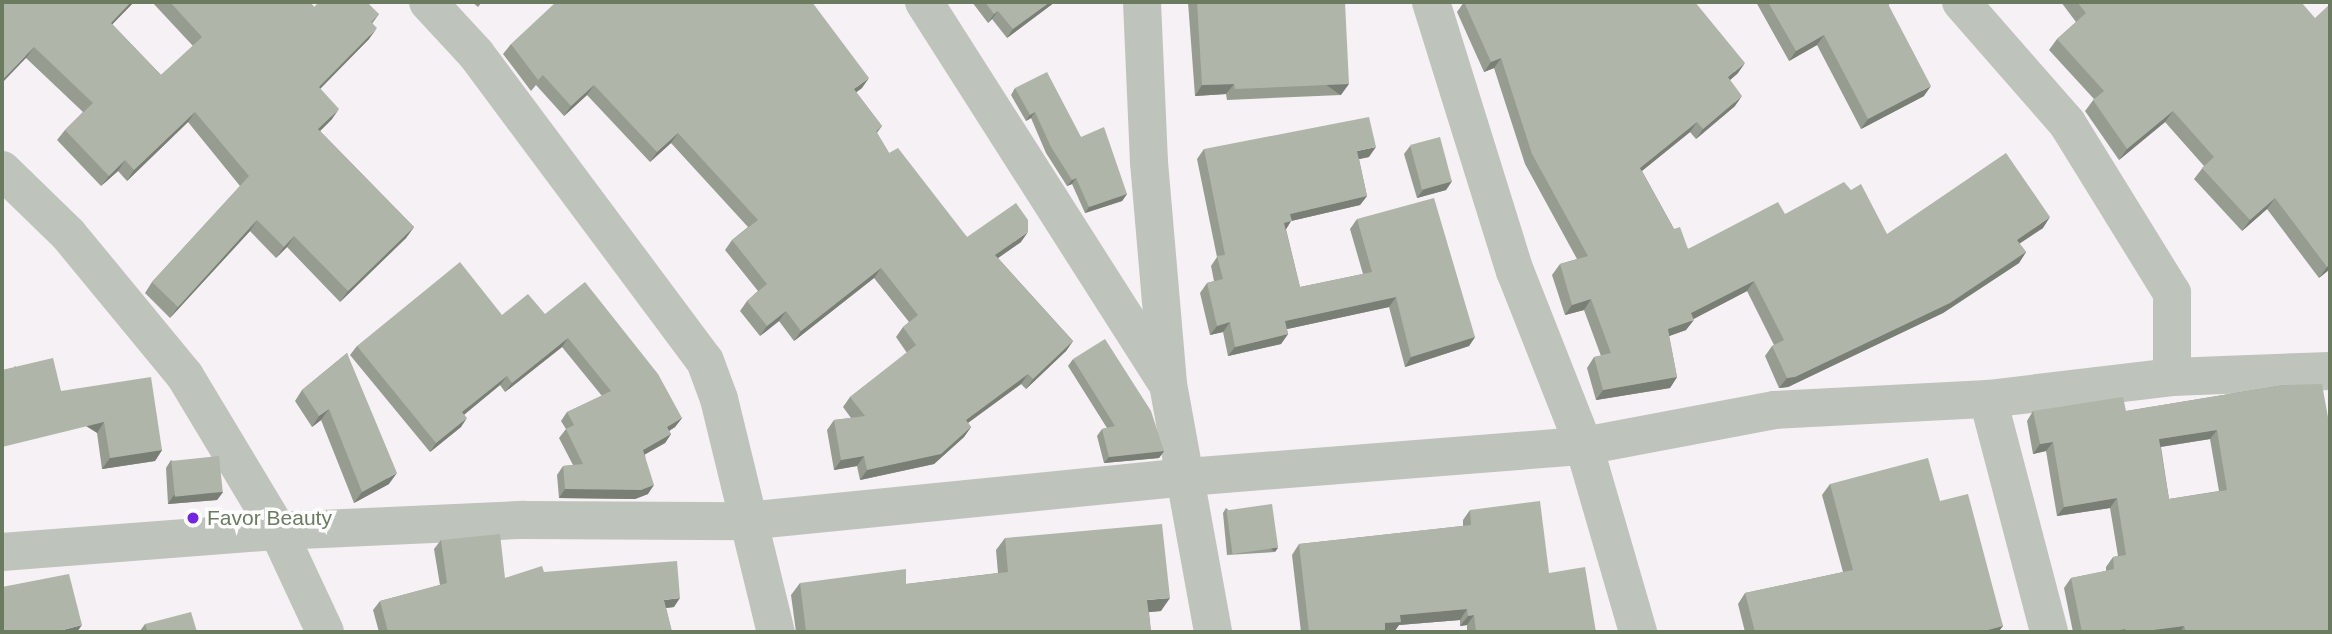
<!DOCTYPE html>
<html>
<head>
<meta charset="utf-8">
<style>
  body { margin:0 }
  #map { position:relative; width:2332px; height:634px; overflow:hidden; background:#f5f1f4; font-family:Arial,sans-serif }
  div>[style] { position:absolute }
  .minor>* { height:38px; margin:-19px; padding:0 19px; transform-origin:19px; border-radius:19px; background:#bec3bb }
  .wall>* { inset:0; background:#969c90 }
  .shaded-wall>* { inset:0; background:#7a7f76; transform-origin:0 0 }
  .building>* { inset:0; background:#afb5a8; transform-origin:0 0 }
  .dots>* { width:19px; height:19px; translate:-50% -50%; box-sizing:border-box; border:4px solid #fff; border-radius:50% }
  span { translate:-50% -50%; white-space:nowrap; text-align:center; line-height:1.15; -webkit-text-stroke:7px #fff; paint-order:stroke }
  .poi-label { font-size:21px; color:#6a7b60 }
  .left { translate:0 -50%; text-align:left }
  .frame { position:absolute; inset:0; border:4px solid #6a7b60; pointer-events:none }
</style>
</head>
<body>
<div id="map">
  <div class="minor">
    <i style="left:428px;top:2px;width:71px;rotate:47.3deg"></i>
    <i style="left:476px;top:54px;width:383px;rotate:53.3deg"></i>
    <i style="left:705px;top:361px;width:40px;rotate:69.8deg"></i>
    <i style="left:719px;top:399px;width:240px;rotate:76.3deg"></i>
    <i style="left:924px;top:2px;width:448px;rotate:57.5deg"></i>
    <i style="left:1142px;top:2px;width:160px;rotate:87.5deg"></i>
    <i style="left:1149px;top:162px;width:223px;rotate:85.1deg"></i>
    <i style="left:1168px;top:384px;width:252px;rotate:79.7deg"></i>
    <i style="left:1431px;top:2px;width:282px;rotate:72.7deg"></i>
    <i style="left:1515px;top:271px;width:188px;rotate:68.5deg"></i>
    <i style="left:1584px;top:446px;width:194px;rotate:73.8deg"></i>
    <i style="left:1961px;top:2px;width:161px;rotate:48.8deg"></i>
    <i style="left:2067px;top:123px;width:200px;rotate:58.3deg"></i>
    <i style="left:2172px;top:293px;width:84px;rotate:90deg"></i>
    <i style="left:2px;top:170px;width:92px;rotate:44.1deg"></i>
    <i style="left:68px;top:234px;width:184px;rotate:50.5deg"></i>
    <i style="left:185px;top:376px;width:181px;rotate:59deg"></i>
    <i style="left:278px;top:531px;width:111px;rotate:65deg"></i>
    <i style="left:1988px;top:399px;width:241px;rotate:75.3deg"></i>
    <i style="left:2px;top:552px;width:277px;rotate:-4.4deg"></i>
    <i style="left:278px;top:531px;width:246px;rotate:-2.6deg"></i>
    <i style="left:524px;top:520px;width:222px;rotate:0.3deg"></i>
    <i style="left:746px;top:521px;width:443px;rotate:-5.7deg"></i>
    <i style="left:1187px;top:477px;width:398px;rotate:-4.5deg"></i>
    <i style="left:1584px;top:446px;width:194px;rotate:-10.7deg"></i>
    <i style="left:1775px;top:410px;width:213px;rotate:-3deg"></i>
    <i style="left:1988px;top:399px;width:185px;rotate:-6.8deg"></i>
    <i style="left:2172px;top:377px;width:158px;rotate:-2.2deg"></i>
  </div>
  <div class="wall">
    <i style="clip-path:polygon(2px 2px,134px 2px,112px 24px,161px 75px,193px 46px,152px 2px,310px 2px,314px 7px,379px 14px,372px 24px,369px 39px,320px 89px,332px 119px,320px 131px,414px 227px,406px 238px,340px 302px,287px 247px,276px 258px,250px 231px,170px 318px,145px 293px,152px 282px,240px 186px,188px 122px,127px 181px,118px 171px,101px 186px,57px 140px,65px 130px,83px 112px,26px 58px)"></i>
    <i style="clip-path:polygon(472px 2px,482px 2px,478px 7px)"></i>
    <i style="clip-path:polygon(972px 2px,1055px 2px,1007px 38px,992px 19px,988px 23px)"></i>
    <i style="clip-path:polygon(1188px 2px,1345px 2px,1341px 95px,1227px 100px,1226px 94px,1195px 96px)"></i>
    <i style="clip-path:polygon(1464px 2px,1738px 73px,1730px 80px,1735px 106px,1696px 139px,1690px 132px,1642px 171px,1674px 229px,1688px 249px,1785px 214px,1887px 234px,2043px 228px,2019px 243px,2026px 252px,2019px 263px,1943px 313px,1788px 387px,1779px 388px,1765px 356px,1772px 346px,1774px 345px,1747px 291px,1693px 319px,1686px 330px,1669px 336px,1677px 377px,1670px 388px,1596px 400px,1587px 368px,1594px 357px,1601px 356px,1584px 310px,1565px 315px,1552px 275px,1560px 264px,1577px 259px,1525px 164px,1494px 68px,1484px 72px,1457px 12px)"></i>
    <i style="clip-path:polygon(1756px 2px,1893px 2px,1888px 5px,1924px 96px,1861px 129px,1817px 45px,1789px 61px)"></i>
    <i style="clip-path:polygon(2061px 2px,2301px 2px,2330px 269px,2319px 278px,2267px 209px,2242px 231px,2194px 179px,2204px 166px,2165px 122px,2119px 160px,2085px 111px,2094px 99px,2049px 50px,2057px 39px,2076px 22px)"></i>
    <i style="clip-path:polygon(511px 44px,862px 88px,856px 92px,882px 126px,877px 133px,889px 153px,967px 237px,1021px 242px,998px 258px,1073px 341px,1066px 351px,1026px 389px,1021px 384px,968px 423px,971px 427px,964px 437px,934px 464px,860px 480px,857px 466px,834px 470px,827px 430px,834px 420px,851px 418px,843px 407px,850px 397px,907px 353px,896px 337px,903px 327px,909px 322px,874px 278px,794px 341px,779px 321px,760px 336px,740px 311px,747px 301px,758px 291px,725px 250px,732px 240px,748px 227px,671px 143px,650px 162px,587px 95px,564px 116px,536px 85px,531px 91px,503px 54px)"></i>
    <i style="clip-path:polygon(1015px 88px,1081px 137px,1127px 194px,1122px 201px,1085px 213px,1072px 184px,1067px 186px,1046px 153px,1031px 118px,1026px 121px,1011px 95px)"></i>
    <i style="clip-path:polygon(1410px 146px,1452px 181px,1446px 190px,1417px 198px,1404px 154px)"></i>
    <i style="clip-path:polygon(1204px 149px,1369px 157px,1359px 159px,1367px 196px,1360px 205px,1291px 221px,1286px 229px,1300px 287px,1363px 274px,1350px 229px,1357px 219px,1475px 337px,1469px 346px,1405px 367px,1389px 307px,1287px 329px,1288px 334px,1281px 344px,1228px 356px,1223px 332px,1210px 335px,1200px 293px,1207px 283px,1214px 281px,1211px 266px,1217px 257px,1197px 159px)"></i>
    <i style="clip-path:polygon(545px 314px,682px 418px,675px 427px,669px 431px,671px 434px,665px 443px,645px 454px,648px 494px,635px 499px,559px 498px,557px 475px,563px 466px,573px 465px,559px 438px,566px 429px,561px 421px,567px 412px,602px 396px,562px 347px,505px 392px,500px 385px,464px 415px,461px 427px,430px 452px,350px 355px,357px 346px,502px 315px)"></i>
    <i style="clip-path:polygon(347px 353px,389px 484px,354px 503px,321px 420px,312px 427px,295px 401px,302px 390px)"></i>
    <i style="clip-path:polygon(1073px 359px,1164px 451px,1159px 458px,1104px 463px,1097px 436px,1102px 429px,1107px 428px,1068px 366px)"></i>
    <i style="clip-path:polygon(evenodd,2284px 385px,2330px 632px,2073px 632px,2064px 588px,2071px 578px,2106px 571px,2106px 567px,2113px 557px,2118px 556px,2110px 508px,2057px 516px,2046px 451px,2033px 454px,2027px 421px,2033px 411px,2126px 411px,2284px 385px,2210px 439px,2219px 491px,2169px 499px,2161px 447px,2210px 439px)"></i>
    <i style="clip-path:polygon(61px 391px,162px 450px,155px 461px,102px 469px,97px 433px)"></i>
    <i style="clip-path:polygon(171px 460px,223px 492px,217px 500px,168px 504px,166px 468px)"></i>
    <i style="clip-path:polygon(1830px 484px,1940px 501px,2003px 626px,1998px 632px,1745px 632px,1738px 604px,1745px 593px,1843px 572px,1822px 495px)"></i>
    <i style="clip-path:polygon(1226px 508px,1275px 552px,1227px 555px,1223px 513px)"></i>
    <i style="clip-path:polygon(1470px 510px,1549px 573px,1596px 632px,1467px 632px,1467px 625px,1460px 626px,1460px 620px,1399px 625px,1394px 632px,1301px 632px,1292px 555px,1299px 544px,1463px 526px,1463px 520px)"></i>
    <i style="clip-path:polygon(1005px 538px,1161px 611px,1149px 612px,1151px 632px,796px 632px,791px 595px,800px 583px,906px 584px,998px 573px,996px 550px)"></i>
    <i style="clip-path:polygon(441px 540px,505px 578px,544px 572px,674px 607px,666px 608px,672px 632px,379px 632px,373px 610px,380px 601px,440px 585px,434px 549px)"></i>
    <i style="clip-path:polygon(145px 624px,197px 632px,141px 632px,140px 631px)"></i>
  </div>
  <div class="shaded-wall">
    <i style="clip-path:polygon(131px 2px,134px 2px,103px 34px,111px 23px)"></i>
    <i style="clip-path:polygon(1050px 2px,1055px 2px,1007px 38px,1013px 29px)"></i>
    <i style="clip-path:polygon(998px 11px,992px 19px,988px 23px,994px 14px)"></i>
    <i style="clip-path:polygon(377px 28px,369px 39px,311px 98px,319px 87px)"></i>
    <i style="clip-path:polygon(1824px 35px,1817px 45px,1789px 61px,1796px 51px)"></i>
    <i style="clip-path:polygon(34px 47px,26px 58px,2px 83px,2px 80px)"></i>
    <i style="clip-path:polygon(1501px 58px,1494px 68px,1484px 72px,1491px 62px)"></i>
    <i style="clip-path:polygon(1745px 63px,1738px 73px,1721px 88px,1728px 77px)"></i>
    <i style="clip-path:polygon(869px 78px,862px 88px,847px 99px,854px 89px)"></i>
    <i style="clip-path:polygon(1234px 84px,1226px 94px,1195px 96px,1202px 85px)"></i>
    <i style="left:1349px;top:84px;width:14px;height:114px;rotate:126deg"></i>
    <i style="clip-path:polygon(594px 85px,587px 95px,564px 116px,571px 106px)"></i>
    <i style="clip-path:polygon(1931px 86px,1924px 96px,1861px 129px,1868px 119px)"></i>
    <i style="clip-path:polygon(1742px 96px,1735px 106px,1696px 139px,1703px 129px)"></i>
    <i style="clip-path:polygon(339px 109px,332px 119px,311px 140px,318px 129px)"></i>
    <i style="clip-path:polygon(2173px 111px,2165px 122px,2119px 160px,2127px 149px)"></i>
    <i style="clip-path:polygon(195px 112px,188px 122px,127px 181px,134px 170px)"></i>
    <i style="clip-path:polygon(1035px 112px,1031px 118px,1026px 121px,1030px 115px)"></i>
    <i style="clip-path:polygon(1697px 122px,1690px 132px,1633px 178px,1640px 168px)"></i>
    <i style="clip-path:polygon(678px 133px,671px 143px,650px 162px,657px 152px)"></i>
    <i style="clip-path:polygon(1376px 147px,1369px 157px,1350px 161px,1357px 151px)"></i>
    <i style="clip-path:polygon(125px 160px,118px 171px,101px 186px,109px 176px)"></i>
    <i style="clip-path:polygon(1076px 178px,1072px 184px,1067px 186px,1072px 180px)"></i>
    <i style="clip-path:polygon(1452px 181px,1446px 190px,1417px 198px,1423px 190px)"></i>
    <i style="clip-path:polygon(1127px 194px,1122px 201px,1085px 213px,1089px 207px)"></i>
    <i style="clip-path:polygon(1367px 196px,1360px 205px,1291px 221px,1285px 231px,1277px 232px,1290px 214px)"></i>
    <i style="clip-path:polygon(2275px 198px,2267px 209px,2242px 231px,2250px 220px)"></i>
    <i style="clip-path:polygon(2050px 217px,2043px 228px,2010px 250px,2017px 240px)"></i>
    <i style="clip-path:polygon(257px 220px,250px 231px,170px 318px,178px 307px)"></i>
    <i style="clip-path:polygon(414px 227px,406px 238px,340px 302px,348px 291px)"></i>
    <i style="clip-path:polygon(1028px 232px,1021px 242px,988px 265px,995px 255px)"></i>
    <i style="clip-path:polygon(294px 236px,287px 247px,276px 258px,284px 247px)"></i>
    <i style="clip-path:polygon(2026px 252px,2019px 263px,1943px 313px,1788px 387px,1779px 388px,1787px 378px)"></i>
    <i style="clip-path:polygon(2330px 264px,2330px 269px,2319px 278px,2327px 267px)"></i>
    <i style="clip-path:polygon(881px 268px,874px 278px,794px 341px,801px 331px)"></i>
    <i style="clip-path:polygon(1754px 281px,1747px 291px,1688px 322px,1694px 320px,1686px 330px,1661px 339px,1668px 329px,1691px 313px)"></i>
    <i style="clip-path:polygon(1396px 297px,1389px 307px,1278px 331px,1285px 321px)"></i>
    <i style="clip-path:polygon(1591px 299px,1584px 310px,1565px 315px,1572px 305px)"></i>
    <i style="clip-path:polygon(786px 311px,779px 321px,760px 336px,767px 326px)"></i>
    <i style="clip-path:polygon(1230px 322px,1223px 332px,1210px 335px,1217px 326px)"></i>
    <i style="clip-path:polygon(1288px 334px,1281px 344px,1228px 356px,1235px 347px)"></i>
    <i style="clip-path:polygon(1475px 337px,1469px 346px,1405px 367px,1411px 357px)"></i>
    <i style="clip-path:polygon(568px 338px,562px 347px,505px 392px,512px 383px)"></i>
    <i style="clip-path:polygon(1073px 341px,1066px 351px,1026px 389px,1033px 379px)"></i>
    <i style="clip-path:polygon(1028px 374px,1021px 384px,958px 430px,966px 420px)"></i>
    <i style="clip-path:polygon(507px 376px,500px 385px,456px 421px,462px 412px)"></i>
    <i style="clip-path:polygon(1677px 377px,1670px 388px,1596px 400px,1603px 390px)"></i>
    <i style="clip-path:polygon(329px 409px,321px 420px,312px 427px,319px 416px)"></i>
    <i style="clip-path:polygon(467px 418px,461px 427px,430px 452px,436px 443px)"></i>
    <i style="clip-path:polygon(682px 418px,675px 427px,661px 436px,667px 427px)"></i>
    <i style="left:104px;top:422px;width:13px;height:105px;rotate:122deg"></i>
    <i style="clip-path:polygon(971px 427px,964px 437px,934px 464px,860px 480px,867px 470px)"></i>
    <i style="clip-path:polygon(2217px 430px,2210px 439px,2153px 448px,2159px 439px)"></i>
    <i style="clip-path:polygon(671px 434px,665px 443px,637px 459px,643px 450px)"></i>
    <i style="clip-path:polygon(2053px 442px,2046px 451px,2033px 454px,2040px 444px)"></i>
    <i style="clip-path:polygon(162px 450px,155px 461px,102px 469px,110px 458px)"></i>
    <i style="clip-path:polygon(1164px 451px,1159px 458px,1104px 463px,1109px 457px)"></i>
    <i style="clip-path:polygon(864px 456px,857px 466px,834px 470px,841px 460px)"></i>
    <i style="clip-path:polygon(397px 473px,389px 484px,354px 503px,362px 492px)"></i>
    <i style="clip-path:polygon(654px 485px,648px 494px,635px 499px,559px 498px,565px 489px)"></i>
    <i style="clip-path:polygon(223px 492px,217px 500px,168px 504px,174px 495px)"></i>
    <i style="clip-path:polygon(2117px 498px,2110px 508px,2057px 516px,2064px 507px)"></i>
    <i style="left:1278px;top:548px;width:5px;height:48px;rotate:127deg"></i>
    <i style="clip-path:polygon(680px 598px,674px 607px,657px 609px,664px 600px)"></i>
    <i style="clip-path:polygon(1170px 598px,1161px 611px,1139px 613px,1147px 600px)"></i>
    <i style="clip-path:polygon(1467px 609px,1460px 620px,1399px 625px,1394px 632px,1378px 632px,1385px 623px,1400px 615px)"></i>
    <i style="clip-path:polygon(1474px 615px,1467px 625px,1460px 626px,1468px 616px)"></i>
    <i style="clip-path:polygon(82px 625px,77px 632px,55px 632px)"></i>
    <i style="clip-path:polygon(2003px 626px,1998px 632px,1983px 632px,1984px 631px)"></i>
    <i style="clip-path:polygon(2184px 626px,2180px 632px,2137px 632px)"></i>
    <i style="clip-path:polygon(2125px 629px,2123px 632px,2109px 632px)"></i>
  </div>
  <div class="building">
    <i style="clip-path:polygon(2px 2px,131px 2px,111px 23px,161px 75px,202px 37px,170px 2px,310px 2px,314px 7px,319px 2px,367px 2px,379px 14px,371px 22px,377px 28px,319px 87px,339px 109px,318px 129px,414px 227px,348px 291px,294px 236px,284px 247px,257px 220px,178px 307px,152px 282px,249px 176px,195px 112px,134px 170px,125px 160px,109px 176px,65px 130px,93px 103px,34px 47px,2px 80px)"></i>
    <i style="clip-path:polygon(556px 2px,812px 2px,869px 78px,854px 89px,882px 126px,876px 131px,889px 153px,898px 148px,967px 237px,1016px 203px,1028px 220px,1028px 232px,995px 255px,1073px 341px,1033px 379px,1028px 374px,966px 420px,971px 427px,941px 454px,867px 470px,864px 456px,841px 460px,834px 420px,865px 416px,850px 397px,916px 345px,903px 327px,918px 315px,881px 268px,801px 331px,786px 311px,767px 326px,747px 301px,767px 284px,732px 240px,758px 220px,678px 133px,657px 152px,594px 85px,571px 106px,543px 75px,538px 80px,511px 44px)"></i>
    <i style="clip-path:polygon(985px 2px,1050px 2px,1013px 29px,998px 11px,994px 14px)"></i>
    <i style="clip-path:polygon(1197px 2px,1345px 2px,1349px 84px,1235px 89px,1234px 84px,1202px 85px)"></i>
    <i style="clip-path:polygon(1464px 2px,1695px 2px,1745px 63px,1728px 77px,1742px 96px,1703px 129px,1697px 122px,1640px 168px,1674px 229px,1680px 227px,1688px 249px,1778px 202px,1785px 214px,1844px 182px,1851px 190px,1861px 184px,1887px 234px,2006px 153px,2050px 217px,2017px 240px,2026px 252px,1950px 303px,1795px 377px,1787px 378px,1772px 346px,1784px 340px,1754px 281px,1691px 313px,1694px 320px,1668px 329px,1677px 377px,1603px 390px,1594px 357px,1611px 353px,1591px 299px,1572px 305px,1560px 264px,1588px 256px,1532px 154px,1501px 58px,1491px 62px)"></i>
    <i style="clip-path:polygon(1768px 2px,1887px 2px,1931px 86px,1868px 119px,1824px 35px,1796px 51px)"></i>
    <i style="clip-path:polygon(2077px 2px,2301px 2px,2315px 18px,2330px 4px,2330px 264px,2327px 267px,2275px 198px,2250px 220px,2202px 168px,2214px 157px,2173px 111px,2127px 149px,2093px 100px,2104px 91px,2057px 39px,2086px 13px)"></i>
    <i style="clip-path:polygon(1047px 72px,1081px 137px,1104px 127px,1127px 194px,1089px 207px,1076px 178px,1072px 180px,1051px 147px,1035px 112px,1030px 115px,1015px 88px)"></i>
    <i style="clip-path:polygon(1369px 117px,1376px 147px,1357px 151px,1367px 196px,1290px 214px,1292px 221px,1284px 223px,1300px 287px,1372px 272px,1357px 219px,1434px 198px,1475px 337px,1411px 357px,1396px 297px,1285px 321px,1288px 334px,1235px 347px,1230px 322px,1217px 326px,1207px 283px,1223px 279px,1217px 256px,1225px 255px,1204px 149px)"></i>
    <i style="left:1440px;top:137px;width:46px;height:31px;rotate:75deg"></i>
    <i style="clip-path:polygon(460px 262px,502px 315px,528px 294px,545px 314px,585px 282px,658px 374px,682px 418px,667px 427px,671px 434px,643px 450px,654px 485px,641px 490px,565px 489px,563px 466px,583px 464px,566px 429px,574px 425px,567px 412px,611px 391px,568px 338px,512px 383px,507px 376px,462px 412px,467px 418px,436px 443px,357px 346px)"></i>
    <i style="clip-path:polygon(1105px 339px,1151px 411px,1164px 451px,1109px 457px,1102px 429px,1115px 426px,1073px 359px)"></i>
    <i style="clip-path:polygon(347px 353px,397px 473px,362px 492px,329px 409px,319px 416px,302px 390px)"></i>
    <i style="clip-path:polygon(53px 358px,61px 391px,151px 377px,162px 450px,110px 458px,104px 422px,2px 447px,2px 370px)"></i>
    <i style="clip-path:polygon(evenodd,2322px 384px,2329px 423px,2330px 423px,2330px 632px,2186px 632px,2184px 626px,2137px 632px,2126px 632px,2125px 629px,2109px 632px,2082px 632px,2071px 578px,2114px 569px,2113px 557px,2126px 555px,2117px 498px,2064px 507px,2053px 442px,2040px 444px,2033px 411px,2123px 397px,2126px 411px,2284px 385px,2322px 384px,2217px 430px,2227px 490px,2169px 499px,2159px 439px,2217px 430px)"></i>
    <i style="left:219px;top:456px;width:36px;height:48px;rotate:84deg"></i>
    <i style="clip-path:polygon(1928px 458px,1940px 501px,1968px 494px,2003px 626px,1984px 631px,1985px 632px,1755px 632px,1745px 593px,1853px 570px,1830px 484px)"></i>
    <i style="clip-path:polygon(1540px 501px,1549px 573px,1585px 567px,1596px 632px,1476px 632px,1474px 615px,1468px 616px,1467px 609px,1400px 615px,1401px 622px,1385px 623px,1385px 632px,1309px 632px,1299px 544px,1471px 525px,1470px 510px)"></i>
    <i style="left:1272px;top:504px;width:44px;height:46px;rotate:82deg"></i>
    <i style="clip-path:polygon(1162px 524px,1170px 598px,1147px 600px,1151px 632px,806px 632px,800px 583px,906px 569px,906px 584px,1008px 572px,1005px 538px)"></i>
    <i style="clip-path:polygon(500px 534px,505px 578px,542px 566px,544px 572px,677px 561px,680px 598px,664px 600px,672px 632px,388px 632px,380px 601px,447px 583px,441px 540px)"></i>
    <i style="clip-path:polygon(69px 574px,82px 625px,55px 632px,2px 632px,2px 587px)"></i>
    <i style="clip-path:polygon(191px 612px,197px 632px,148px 632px,145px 624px)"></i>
  </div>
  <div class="dots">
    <i style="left:193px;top:518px;background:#7425e0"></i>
  </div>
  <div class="poi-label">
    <span class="left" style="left:207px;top:518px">Favor Beauty</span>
  </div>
  <div class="frame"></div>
</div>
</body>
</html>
